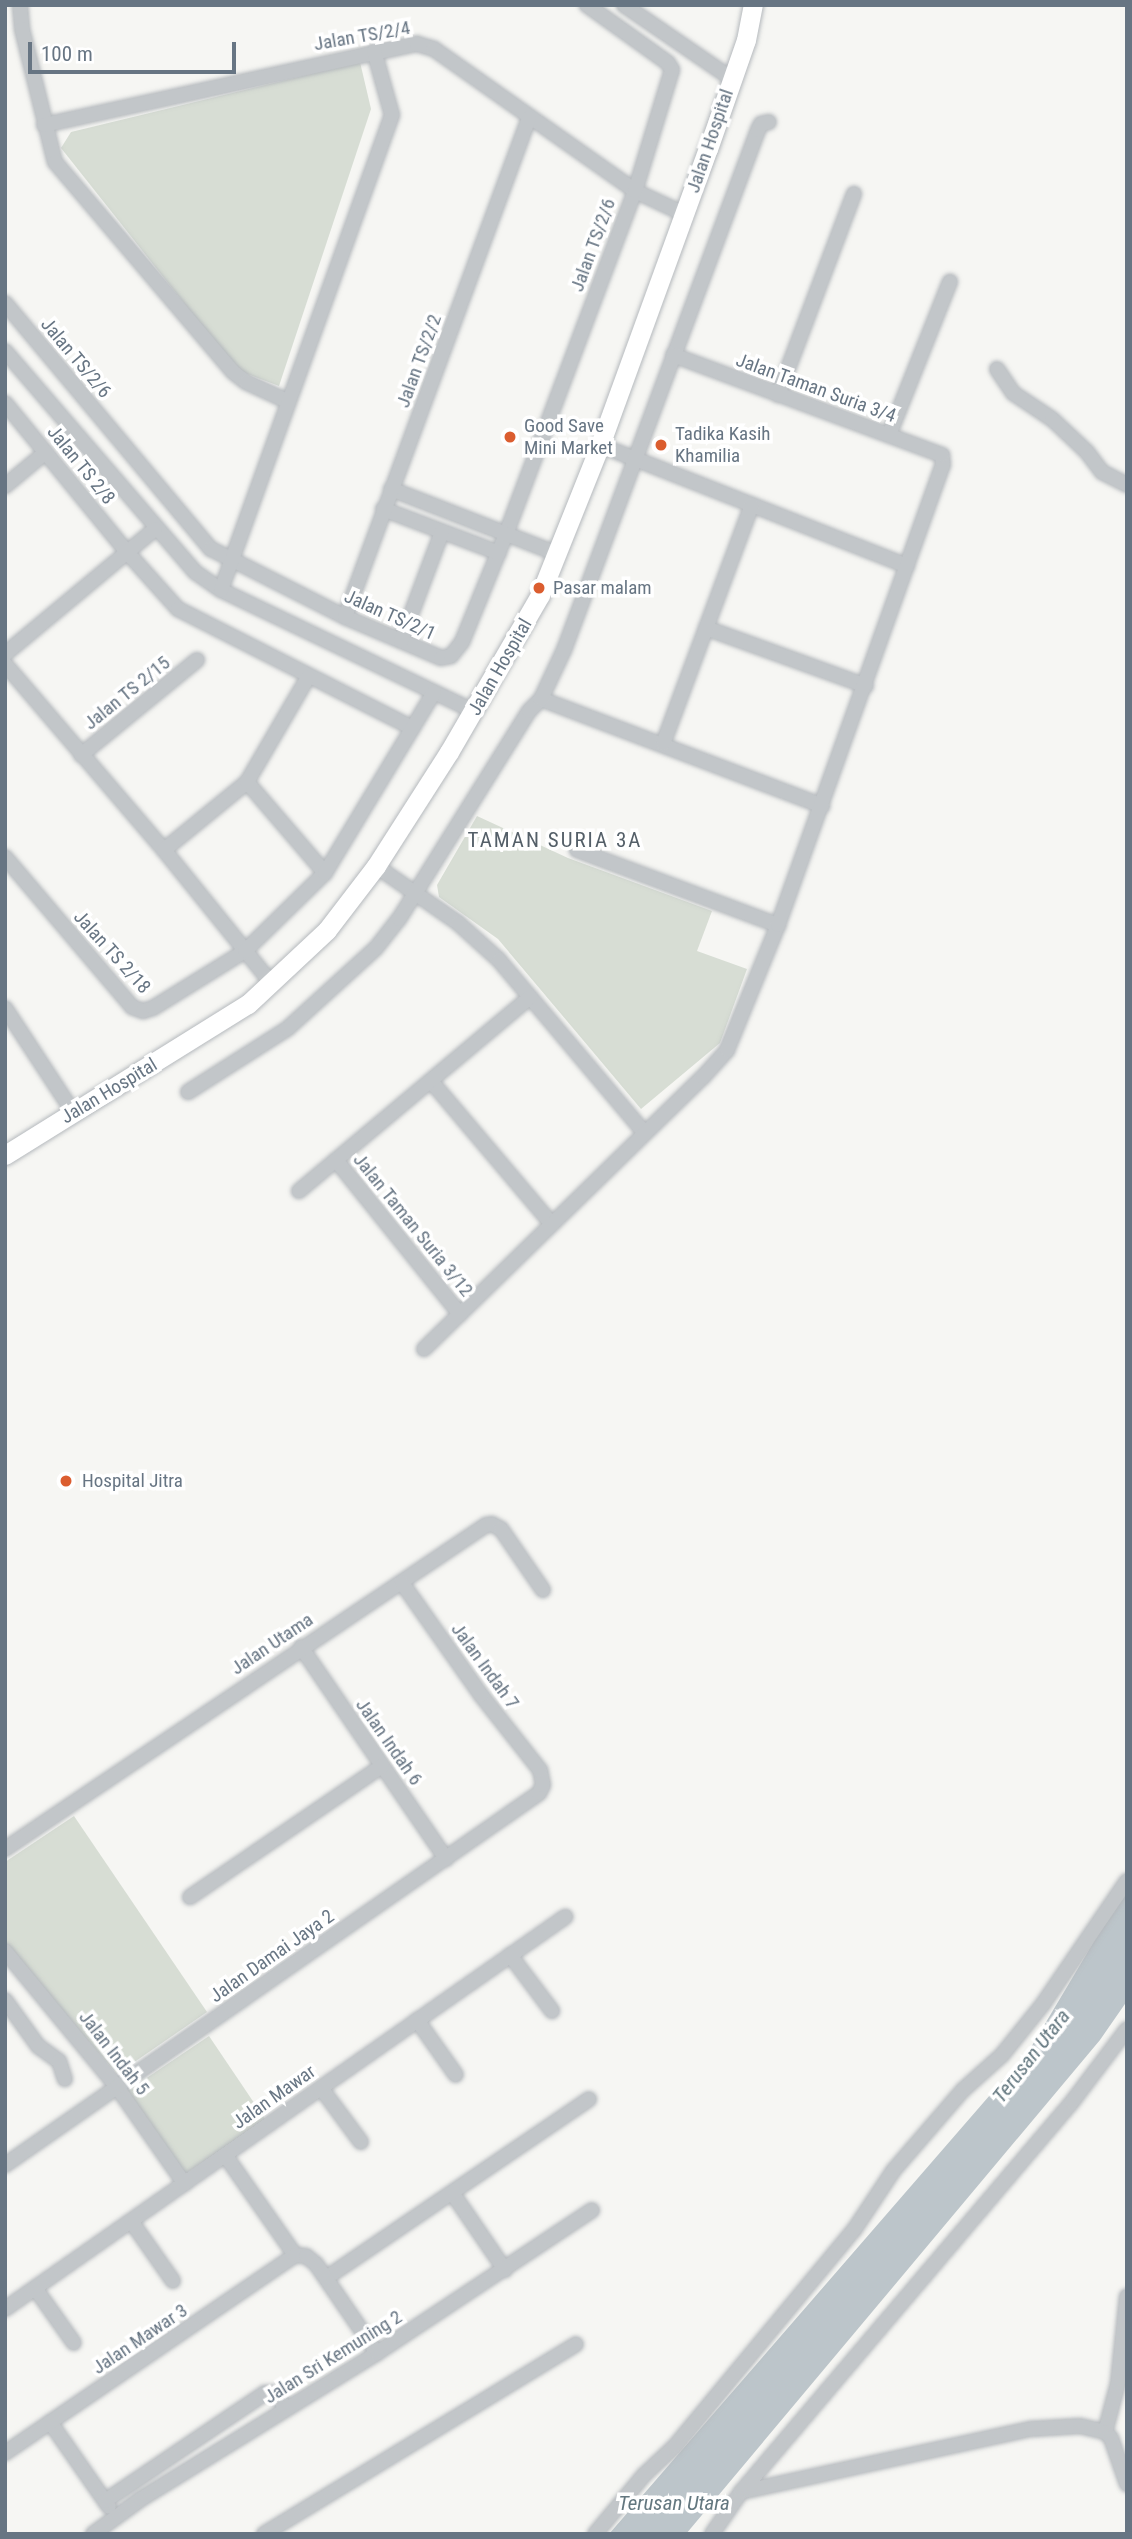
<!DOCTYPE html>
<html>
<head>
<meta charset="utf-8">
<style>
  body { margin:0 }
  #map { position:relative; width:1132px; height:2539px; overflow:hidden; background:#f6f6f3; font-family:"Roboto Condensed",sans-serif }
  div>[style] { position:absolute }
  .green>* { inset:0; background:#d7ddd4; transform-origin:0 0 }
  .water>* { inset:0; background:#bcc5ca }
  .roads { filter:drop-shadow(0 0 2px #b5b9bd) drop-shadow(0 0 2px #b5b9bd) }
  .street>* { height:14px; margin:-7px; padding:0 7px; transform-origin:7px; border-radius:7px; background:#c2c6c9 }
  .secondary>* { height:19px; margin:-9.5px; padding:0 9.5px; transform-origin:9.5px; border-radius:9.5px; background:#fff }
  .dots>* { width:19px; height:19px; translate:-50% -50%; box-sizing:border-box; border:4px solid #fff; border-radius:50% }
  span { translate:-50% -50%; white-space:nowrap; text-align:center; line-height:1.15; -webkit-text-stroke:7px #fff; paint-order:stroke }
  .street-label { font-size:19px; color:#677583 }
  .poi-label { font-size:19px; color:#677583 }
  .left { translate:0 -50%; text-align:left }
  .neighbourhood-label { font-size:21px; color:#545f68; letter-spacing:2px }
  .water-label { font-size:21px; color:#63777f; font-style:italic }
  .frame { position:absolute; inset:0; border:7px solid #677583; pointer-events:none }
  .scale { position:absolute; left:28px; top:42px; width:208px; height:32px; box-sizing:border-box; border:4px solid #677583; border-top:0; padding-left:9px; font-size:21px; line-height:24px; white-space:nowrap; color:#677583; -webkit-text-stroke:5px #fff; paint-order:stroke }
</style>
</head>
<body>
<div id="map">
  <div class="green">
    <i style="clip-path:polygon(360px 62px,371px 109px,279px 386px,237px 370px,61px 148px,71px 132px)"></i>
    <i style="clip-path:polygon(477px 816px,568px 858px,712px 911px,697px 951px,747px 969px,720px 1043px,641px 1109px,498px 939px,439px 897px,437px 885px)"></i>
    <i style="clip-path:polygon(74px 1816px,207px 2012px,117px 2074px,5px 1946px,5px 1862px)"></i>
    <i style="left:209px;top:2036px;width:101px;height:99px;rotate:56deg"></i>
  </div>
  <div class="water">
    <i style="clip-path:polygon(1127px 1886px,1127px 2001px,1100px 2040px,686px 2534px,609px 2534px,1030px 2049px)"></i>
  </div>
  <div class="roads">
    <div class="street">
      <i style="left:20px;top:5px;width:24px;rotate:85deg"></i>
      <i style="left:22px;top:29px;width:137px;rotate:76.1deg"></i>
      <i style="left:55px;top:162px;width:275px;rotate:49.7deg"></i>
      <i style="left:233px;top:372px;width:16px;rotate:38deg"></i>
      <i style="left:246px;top:382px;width:45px;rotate:24.9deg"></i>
      <i style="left:624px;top:5px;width:131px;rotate:34.4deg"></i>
      <i style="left:44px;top:125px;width:382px;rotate:-12.3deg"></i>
      <i style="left:417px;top:44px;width:18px;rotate:16deg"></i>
      <i style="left:434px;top:49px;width:246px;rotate:35.2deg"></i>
      <i style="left:635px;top:191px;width:54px;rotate:25.1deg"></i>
      <i style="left:5px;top:303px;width:321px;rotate:50.1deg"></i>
      <i style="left:211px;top:549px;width:150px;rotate:26.9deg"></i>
      <i style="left:345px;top:617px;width:104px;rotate:23.1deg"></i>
      <i style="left:441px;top:658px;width:10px;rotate:-11deg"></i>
      <i style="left:451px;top:656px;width:18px;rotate:-52deg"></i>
      <i style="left:462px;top:642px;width:117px;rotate:-67.8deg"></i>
      <i style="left:506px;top:534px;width:366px;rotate:-69.4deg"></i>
      <i style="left:635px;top:191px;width:127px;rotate:-73deg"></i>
      <i style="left:672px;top:70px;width:8px;rotate:-120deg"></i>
      <i style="left:668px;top:63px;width:100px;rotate:-144.4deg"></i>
      <i style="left:5px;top:351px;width:291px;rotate:49.3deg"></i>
      <i style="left:195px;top:572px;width:32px;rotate:35deg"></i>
      <i style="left:221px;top:590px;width:280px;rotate:25.6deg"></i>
      <i style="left:997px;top:369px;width:29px;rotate:56deg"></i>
      <i style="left:1013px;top:393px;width:47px;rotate:33.7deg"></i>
      <i style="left:1052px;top:419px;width:48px;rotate:43.3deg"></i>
      <i style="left:1087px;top:452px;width:25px;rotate:53deg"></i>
      <i style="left:1102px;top:472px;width:28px;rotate:27deg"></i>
      <i style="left:778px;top:395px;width:215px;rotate:-69.3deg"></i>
      <i style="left:5px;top:403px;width:191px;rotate:50.7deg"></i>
      <i style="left:126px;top:551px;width:78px;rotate:48.1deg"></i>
      <i style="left:178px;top:609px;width:263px;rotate:26.9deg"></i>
      <i style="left:889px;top:435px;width:165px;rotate:-68.3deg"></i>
      <i style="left:600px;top:445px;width:330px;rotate:21.5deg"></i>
      <i style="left:5px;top:486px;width:53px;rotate:-39.7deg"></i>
      <i style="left:391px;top:489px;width:179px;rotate:21.3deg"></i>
      <i style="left:383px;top:509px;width:124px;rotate:20.8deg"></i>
      <i style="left:221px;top:590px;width:505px;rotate:-70.2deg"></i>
      <i style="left:392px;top:115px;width:66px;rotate:-105.7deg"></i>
      <i style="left:345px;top:617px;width:532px;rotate:-69.76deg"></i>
      <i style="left:706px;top:628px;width:170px;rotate:19.9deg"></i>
      <i style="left:401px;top:641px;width:116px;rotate:-69.4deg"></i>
      <i style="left:5px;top:654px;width:195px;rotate:-39.8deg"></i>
      <i style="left:5px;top:664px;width:245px;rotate:49.5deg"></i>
      <i style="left:164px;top:850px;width:172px;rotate:51.1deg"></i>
      <i style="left:541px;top:699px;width:301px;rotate:20.8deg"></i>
      <i style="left:663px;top:744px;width:255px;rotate:-69.6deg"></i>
      <i style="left:81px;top:755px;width:150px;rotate:-39.3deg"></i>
      <i style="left:247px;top:782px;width:120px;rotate:49.4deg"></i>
      <i style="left:164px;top:850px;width:107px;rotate:-39.3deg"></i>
      <i style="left:247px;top:782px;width:121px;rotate:-59.8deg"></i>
      <i style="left:577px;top:850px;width:215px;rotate:20.5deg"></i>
      <i style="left:5px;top:857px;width:197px;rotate:49.7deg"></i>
      <i style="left:132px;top:1007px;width:12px;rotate:20deg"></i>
      <i style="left:143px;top:1011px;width:10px;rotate:-17deg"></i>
      <i style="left:153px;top:1008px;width:108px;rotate:-31.8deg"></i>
      <i style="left:245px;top:951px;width:112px;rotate:-44.3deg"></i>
      <i style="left:325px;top:873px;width:211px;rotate:-58.9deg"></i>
      <i style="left:376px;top:866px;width:100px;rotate:34.8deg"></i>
      <i style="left:458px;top:923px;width:55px;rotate:42.1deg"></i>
      <i style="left:499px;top:960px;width:225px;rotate:49.9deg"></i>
      <i style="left:5px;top:1008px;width:124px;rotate:56.8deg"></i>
      <i style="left:431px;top:1081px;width:187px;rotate:49.8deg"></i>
      <i style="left:188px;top:1092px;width:117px;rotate:-32.5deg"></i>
      <i style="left:287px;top:1029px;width:120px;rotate:-42.3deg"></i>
      <i style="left:376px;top:948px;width:37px;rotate:-52deg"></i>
      <i style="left:399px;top:919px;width:245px;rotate:-58deg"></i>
      <i style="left:529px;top:711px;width:17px;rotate:-45deg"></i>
      <i style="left:541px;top:699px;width:54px;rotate:-64.9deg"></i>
      <i style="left:564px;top:650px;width:555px;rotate:-69.54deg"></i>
      <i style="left:758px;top:130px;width:7px;rotate:-63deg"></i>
      <i style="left:761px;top:124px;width:8px;rotate:-14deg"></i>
      <i style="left:336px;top:1160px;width:198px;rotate:51.2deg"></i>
      <i style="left:299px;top:1191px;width:302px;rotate:-40deg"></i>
      <i style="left:424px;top:1349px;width:390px;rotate:-44.3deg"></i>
      <i style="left:703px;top:1077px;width:36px;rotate:-48deg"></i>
      <i style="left:727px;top:1050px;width:135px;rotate:-67.8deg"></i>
      <i style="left:778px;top:925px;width:489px;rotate:-70.3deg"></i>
      <i style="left:943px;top:465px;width:10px;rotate:-96deg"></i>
      <i style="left:942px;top:455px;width:287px;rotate:-159.6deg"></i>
      <i style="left:301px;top:1647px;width:257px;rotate:55.6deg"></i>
      <i style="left:5px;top:1849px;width:580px;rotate:-33.96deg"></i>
      <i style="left:486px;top:1525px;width:6px;rotate:-9deg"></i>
      <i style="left:492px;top:1524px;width:10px;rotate:29deg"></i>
      <i style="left:501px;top:1529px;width:74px;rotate:55.5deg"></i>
      <i style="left:190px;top:1897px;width:232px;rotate:-34.3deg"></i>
      <i style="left:5px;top:1951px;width:176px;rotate:50.5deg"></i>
      <i style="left:117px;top:2087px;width:118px;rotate:55deg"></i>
      <i style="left:510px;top:1955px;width:70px;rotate:53.1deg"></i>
      <i style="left:5px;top:2000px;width:57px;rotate:54.3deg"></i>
      <i style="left:38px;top:2046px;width:26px;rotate:36deg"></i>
      <i style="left:59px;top:2061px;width:19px;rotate:72deg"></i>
      <i style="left:417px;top:2020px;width:67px;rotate:54.7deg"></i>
      <i style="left:321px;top:2088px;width:67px;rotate:53.5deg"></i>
      <i style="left:225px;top:2155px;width:122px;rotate:55deg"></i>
      <i style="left:5px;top:2165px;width:651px;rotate:-34.86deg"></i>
      <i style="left:539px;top:1793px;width:9px;rotate:-63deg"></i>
      <i style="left:543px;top:1785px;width:15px;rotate:-101deg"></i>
      <i style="left:540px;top:1770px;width:95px;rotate:-128.2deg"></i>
      <i style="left:481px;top:1695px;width:137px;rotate:-125.2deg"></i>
      <i style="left:453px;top:2194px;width:92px;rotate:55.6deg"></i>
      <i style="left:131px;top:2221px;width:73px;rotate:55deg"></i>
      <i style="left:326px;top:2278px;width:318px;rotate:-34.2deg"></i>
      <i style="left:35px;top:2288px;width:67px;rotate:54.7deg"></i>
      <i style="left:5px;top:2309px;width:684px;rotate:-34.99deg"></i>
      <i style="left:50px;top:2422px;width:103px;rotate:55.2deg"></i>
      <i style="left:1105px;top:2432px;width:51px;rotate:-75.1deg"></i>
      <i style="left:1118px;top:2383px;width:87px;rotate:-84.1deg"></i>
      <i style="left:5px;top:2453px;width:351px;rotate:-34.3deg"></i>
      <i style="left:295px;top:2255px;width:11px;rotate:5deg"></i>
      <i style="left:306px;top:2256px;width:13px;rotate:39deg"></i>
      <i style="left:316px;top:2264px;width:108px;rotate:55.6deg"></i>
      <i style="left:741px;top:2492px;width:297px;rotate:-12.3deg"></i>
      <i style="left:1031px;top:2429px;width:49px;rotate:-3.5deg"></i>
      <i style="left:1080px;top:2426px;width:26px;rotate:13deg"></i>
      <i style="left:1105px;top:2432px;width:8px;rotate:45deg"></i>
      <i style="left:1111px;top:2438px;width:49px;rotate:70.8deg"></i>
      <i style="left:105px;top:2501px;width:193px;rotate:-34deg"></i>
      <i style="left:265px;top:2393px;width:11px"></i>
      <i style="left:276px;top:2393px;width:19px;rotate:58deg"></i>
      <i style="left:93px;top:2534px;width:59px;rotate:-36.1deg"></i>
      <i style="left:141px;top:2499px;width:278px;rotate:-31.7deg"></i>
      <i style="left:377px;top:2353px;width:258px;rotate:-33.6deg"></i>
      <i style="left:264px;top:2534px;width:365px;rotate:-31.3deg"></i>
      <i style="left:595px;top:2534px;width:77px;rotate:-50.3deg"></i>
      <i style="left:644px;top:2475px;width:42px;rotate:-43.1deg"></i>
      <i style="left:675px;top:2446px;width:281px;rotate:-50.4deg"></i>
      <i style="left:854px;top:2230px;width:71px;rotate:-56.5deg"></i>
      <i style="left:893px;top:2171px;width:107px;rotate:-49.2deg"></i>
      <i style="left:963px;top:2090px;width:52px;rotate:-41.9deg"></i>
      <i style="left:1002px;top:2055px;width:65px;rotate:-51.2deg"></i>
      <i style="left:1043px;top:2004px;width:149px;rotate:-55.7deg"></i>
      <i style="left:712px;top:2534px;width:51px;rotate:-55.4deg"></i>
      <i style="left:741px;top:2492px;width:512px;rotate:-49.68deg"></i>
      <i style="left:1072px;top:2102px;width:91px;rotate:-53deg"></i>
    </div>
    <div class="secondary">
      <i style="left:5px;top:1155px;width:286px;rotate:-31.9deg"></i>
      <i style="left:248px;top:1004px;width:108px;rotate:-43.1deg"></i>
      <i style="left:327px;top:930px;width:81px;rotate:-52.6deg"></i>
      <i style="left:376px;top:866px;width:135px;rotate:-57.4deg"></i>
      <i style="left:449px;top:752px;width:181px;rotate:-59.9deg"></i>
      <i style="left:540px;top:595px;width:162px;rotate:-68.2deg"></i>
      <i style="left:600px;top:445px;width:315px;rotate:-70deg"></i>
      <i style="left:708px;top:149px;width:115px;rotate:-70.8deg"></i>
      <i style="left:746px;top:40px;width:36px;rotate:-79deg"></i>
    </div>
  </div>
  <div class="dots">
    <i style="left:510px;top:437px;background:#db5d2f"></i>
    <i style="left:661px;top:445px;background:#db5d2f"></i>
    <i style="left:539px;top:588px;background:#db5d2f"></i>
    <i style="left:66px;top:1481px;background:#db5d2f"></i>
  </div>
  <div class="street-label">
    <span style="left:362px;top:36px;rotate:-10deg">Jalan TS/2/4</span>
    <span style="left:710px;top:141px;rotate:-71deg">Jalan Hospital</span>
    <span style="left:593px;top:245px;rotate:-70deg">Jalan TS/2/6</span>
    <span style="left:76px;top:358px;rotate:50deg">Jalan TS/2/6</span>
    <span style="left:419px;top:361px;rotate:-70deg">Jalan TS/2/2</span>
    <span style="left:816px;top:388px;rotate:20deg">Jalan Taman Suria 3/4</span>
    <span style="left:81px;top:465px;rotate:51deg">Jalan TS 2/8</span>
    <span style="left:390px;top:615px;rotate:24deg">Jalan TS/2/1</span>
    <span style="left:500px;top:667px;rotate:-60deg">Jalan Hospital</span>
    <span style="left:127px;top:693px;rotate:-39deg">Jalan TS 2/15</span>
    <span style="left:112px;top:952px;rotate:48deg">Jalan TS 2/18</span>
    <span style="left:109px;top:1091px;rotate:-31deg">Jalan Hospital</span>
    <span style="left:413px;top:1225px;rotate:51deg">Jalan Taman Suria 3/12</span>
    <span style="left:272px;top:1644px;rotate:-34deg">Jalan Utama</span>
    <span style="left:485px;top:1666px;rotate:54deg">Jalan Indah 7</span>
    <span style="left:389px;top:1742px;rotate:55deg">Jalan Indah 6</span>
    <span style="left:272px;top:1956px;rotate:-35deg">Jalan Damai Jaya 2</span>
    <span style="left:114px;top:2053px;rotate:52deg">Jalan Indah 5</span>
    <span style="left:274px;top:2097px;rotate:-35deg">Jalan Mawar</span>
    <span style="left:140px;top:2339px;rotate:-34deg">Jalan Mawar 3</span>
    <span style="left:333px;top:2357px;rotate:-32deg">Jalan Sri Kemuning 2</span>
  </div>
  <div class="poi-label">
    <span class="left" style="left:524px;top:437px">Good Save<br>Mini Market</span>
    <span class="left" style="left:675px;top:445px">Tadika Kasih<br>Khamilia</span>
    <span class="left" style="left:553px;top:588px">Pasar malam</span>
    <span class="left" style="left:82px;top:1481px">Hospital Jitra</span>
  </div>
  <div class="neighbourhood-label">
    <span style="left:555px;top:840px">TAMAN SURIA 3A</span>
  </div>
  <div class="water-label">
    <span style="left:1031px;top:2056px;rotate:-52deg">Terusan Utara</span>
    <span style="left:674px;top:2503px">Terusan Utara</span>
  </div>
  <div class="frame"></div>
  <div class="scale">100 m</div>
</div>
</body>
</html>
